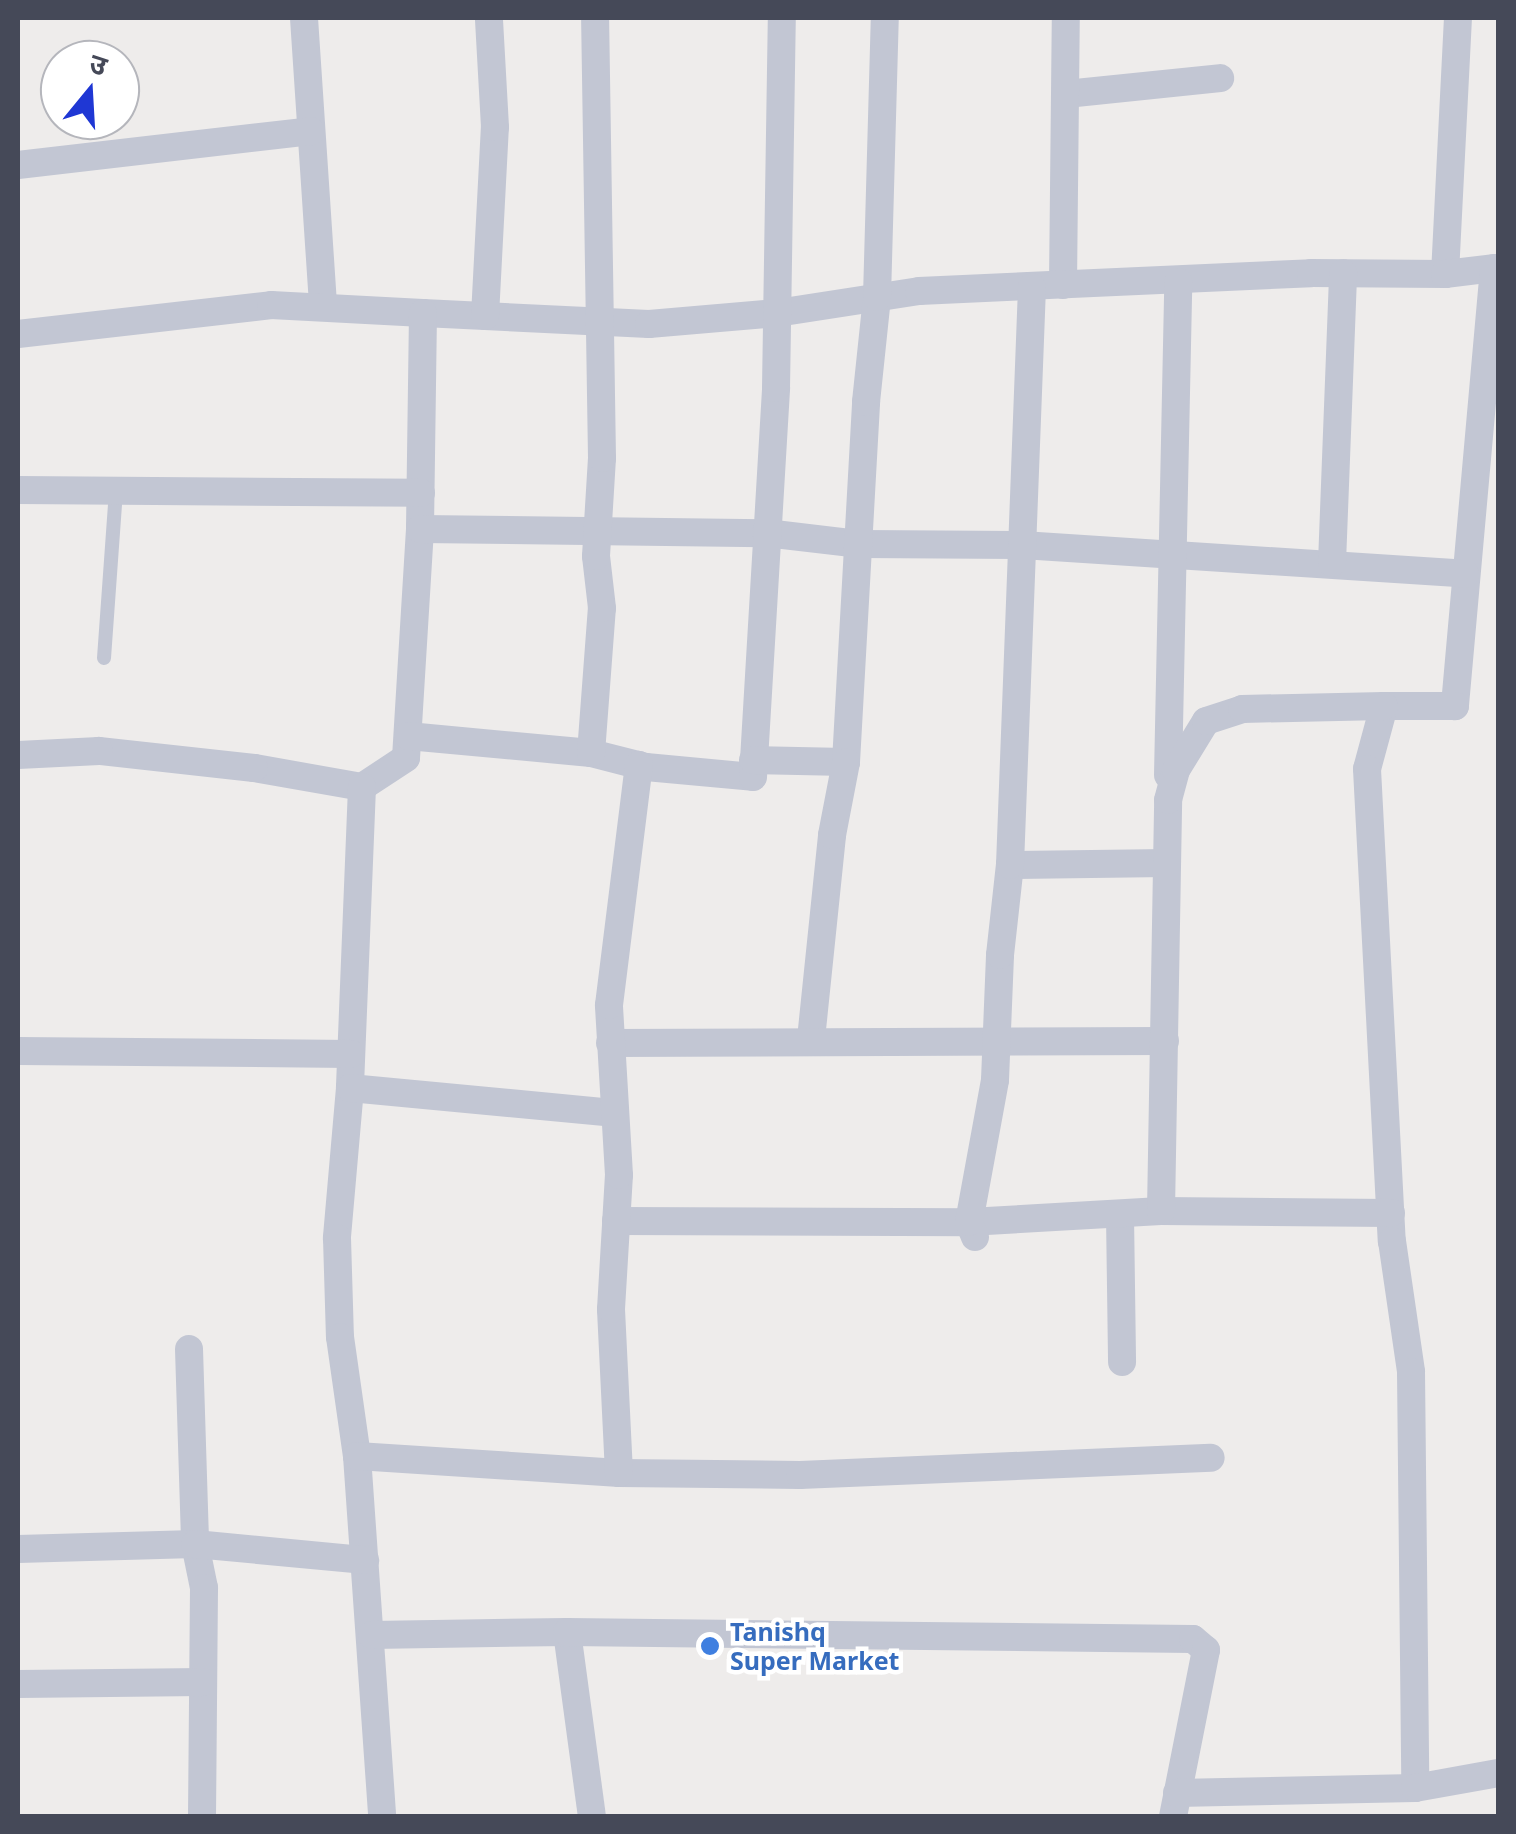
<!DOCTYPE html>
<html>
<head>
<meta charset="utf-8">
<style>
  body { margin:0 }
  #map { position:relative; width:1516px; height:1834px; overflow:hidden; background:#eeeceb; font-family:"Noto Sans","Noto Sans Devanagari",sans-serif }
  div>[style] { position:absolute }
  .lane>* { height:14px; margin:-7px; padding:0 7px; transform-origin:7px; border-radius:7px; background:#c2c6d3 }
  .street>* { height:28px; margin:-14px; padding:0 14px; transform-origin:14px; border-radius:14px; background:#c2c6d3 }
  .dots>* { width:28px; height:28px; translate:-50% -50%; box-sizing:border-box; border:5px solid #fff; border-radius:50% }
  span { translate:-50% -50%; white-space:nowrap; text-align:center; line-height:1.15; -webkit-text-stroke:9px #fff; paint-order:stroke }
  .shop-label { font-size:25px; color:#366cbe; font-weight:700 }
  .left { translate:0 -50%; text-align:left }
  .frame { position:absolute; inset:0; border:20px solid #454958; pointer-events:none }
  .north { position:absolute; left:40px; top:40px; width:100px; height:100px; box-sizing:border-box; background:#fff; border:2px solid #b5b6bc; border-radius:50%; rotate:18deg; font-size:28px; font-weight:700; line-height:40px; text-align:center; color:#454958 }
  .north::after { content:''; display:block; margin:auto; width:35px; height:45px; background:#1f37d4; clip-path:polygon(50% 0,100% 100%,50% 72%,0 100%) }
</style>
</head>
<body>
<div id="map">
  <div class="lane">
    <i style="left:104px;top:658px;width:167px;rotate:-85.9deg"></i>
  </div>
  <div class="street">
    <i style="left:304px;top:18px;width:288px;rotate:86.2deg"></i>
    <i style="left:1066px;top:94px;width:155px;rotate:-5.9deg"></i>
    <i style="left:18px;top:165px;width:295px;rotate:-6.6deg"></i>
    <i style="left:1445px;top:274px;width:256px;rotate:-87.1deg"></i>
    <i style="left:1063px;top:285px;width:267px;rotate:-89.4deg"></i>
    <i style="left:423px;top:313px;width:226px;rotate:2.8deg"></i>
    <i style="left:649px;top:324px;width:128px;rotate:-4.9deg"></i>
    <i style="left:777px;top:313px;width:144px;rotate:-8.8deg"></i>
    <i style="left:919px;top:291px;width:392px;rotate:-2.6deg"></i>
    <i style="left:1311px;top:273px;width:134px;rotate:0.4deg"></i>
    <i style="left:1445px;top:274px;width:49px;rotate:-7deg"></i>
    <i style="left:1494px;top:268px;width:440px;rotate:95.1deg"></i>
    <i style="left:1455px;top:706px;width:71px;rotate:180deg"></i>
    <i style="left:1384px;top:706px;width:65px;rotate:105.1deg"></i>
    <i style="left:1367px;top:769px;width:473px;rotate:87deg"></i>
    <i style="left:1392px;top:1241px;width:132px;rotate:81.7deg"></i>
    <i style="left:1411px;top:1372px;width:416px;rotate:89.4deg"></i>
    <i style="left:485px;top:316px;width:189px;rotate:-87deg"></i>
    <i style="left:495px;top:127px;width:109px;rotate:-93.2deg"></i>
    <i style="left:18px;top:334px;width:255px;rotate:-6.5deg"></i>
    <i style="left:271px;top:305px;width:152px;rotate:3deg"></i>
    <i style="left:423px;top:313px;width:216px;rotate:90.8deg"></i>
    <i style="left:420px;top:529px;width:229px;rotate:93.5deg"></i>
    <i style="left:406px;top:758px;width:53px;rotate:146.6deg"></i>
    <i style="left:362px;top:787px;width:110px;rotate:-170deg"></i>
    <i style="left:254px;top:768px;width:156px;rotate:-173.7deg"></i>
    <i style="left:99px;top:751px;width:81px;rotate:177.2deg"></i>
    <i style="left:18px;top:490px;width:403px;rotate:0.4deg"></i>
    <i style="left:420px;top:529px;width:346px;rotate:0.7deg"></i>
    <i style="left:766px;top:533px;width:95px;rotate:6.7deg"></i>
    <i style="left:860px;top:544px;width:162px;rotate:0.4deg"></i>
    <i style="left:1022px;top:545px;width:444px;rotate:3.7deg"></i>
    <i style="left:1332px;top:563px;width:290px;rotate:-87.8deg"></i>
    <i style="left:408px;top:736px;width:184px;rotate:5.3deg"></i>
    <i style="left:591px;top:753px;width:57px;rotate:14.3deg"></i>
    <i style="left:646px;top:767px;width:107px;rotate:5.3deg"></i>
    <i style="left:753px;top:777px;width:390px;rotate:-86.6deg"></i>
    <i style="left:776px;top:388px;width:370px;rotate:-89.1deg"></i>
    <i style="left:591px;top:753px;width:145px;rotate:-85.7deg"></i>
    <i style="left:602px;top:608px;width:52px;rotate:-96.6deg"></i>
    <i style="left:596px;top:556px;width:98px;rotate:-86.5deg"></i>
    <i style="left:602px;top:458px;width:440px;rotate:-90.9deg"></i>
    <i style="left:753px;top:760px;width:93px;rotate:1.2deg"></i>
    <i style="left:846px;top:762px;width:361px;rotate:-86.8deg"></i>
    <i style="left:866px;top:402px;width:106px;rotate:-84deg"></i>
    <i style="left:877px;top:297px;width:279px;rotate:-88.4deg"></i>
    <i style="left:1168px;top:775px;width:493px;rotate:-88.8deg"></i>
    <i style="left:362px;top:787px;width:301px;rotate:92.3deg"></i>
    <i style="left:350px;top:1088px;width:151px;rotate:95deg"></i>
    <i style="left:337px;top:1238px;width:99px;rotate:88.3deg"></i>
    <i style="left:340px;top:1337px;width:120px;rotate:81.9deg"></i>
    <i style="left:357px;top:1456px;width:361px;rotate:86deg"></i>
    <i style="left:1010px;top:865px;width:157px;rotate:-0.7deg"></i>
    <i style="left:811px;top:1039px;width:205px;rotate:-84.1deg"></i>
    <i style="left:832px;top:835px;width:74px;rotate:-79.1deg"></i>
    <i style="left:610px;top:1043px;width:555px;rotate:-0.21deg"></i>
    <i style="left:18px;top:1051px;width:333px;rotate:0.5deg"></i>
    <i style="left:350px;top:1088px;width:264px;rotate:5.4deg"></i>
    <i style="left:1161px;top:1211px;width:230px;rotate:0.5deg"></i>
    <i style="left:1120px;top:1215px;width:147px;rotate:89.2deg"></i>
    <i style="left:616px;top:1221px;width:353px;rotate:0.2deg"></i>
    <i style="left:969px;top:1222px;width:192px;rotate:-3.3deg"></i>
    <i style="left:1161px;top:1211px;width:411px;rotate:-89deg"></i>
    <i style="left:1168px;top:800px;width:31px;rotate:-75deg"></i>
    <i style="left:1176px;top:770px;width:57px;rotate:-58.5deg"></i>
    <i style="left:1206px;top:721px;width:38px;rotate:-18deg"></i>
    <i style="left:1242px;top:709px;width:142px;rotate:-1.2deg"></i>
    <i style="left:975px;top:1237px;width:16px;rotate:-112deg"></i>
    <i style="left:969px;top:1222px;width:144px;rotate:-79.6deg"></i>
    <i style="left:995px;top:1080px;width:125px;rotate:-87.7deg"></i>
    <i style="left:1000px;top:955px;width:91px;rotate:-83.7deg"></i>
    <i style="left:1010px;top:865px;width:578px;rotate:-87.82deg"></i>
    <i style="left:189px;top:1349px;width:195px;rotate:88.2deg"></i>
    <i style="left:195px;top:1544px;width:45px;rotate:78.4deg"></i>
    <i style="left:204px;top:1588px;width:228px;rotate:90.5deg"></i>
    <i style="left:357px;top:1456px;width:263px;rotate:3.7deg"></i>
    <i style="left:619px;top:1473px;width:181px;rotate:0.6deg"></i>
    <i style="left:800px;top:1475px;width:411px;rotate:-2.4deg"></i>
    <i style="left:619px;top:1473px;width:164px;rotate:-92.8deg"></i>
    <i style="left:611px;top:1309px;width:134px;rotate:-86.6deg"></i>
    <i style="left:619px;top:1175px;width:170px;rotate:-93.4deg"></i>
    <i style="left:609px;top:1005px;width:242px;rotate:-82.9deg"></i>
    <i style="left:18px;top:1549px;width:177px;rotate:-1.6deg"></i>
    <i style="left:195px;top:1544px;width:171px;rotate:5.4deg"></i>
    <i style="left:567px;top:1632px;width:186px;rotate:82.3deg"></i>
    <i style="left:372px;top:1635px;width:195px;rotate:-0.9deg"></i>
    <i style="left:567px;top:1632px;width:626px;rotate:0.64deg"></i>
    <i style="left:1193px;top:1639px;width:17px;rotate:40deg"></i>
    <i style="left:1206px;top:1650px;width:169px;rotate:101.2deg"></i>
    <i style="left:18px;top:1684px;width:185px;rotate:-0.6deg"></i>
    <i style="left:1177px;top:1793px;width:238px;rotate:-1.2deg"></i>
    <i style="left:1415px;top:1788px;width:84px;rotate:-10.2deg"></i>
  </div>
  <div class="dots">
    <i style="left:710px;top:1646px;background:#3f7fe0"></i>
  </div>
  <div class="shop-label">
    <span class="left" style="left:730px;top:1646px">Tanishq<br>Super Market</span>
  </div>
  <div class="frame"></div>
  <div class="north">उ</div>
</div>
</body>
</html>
